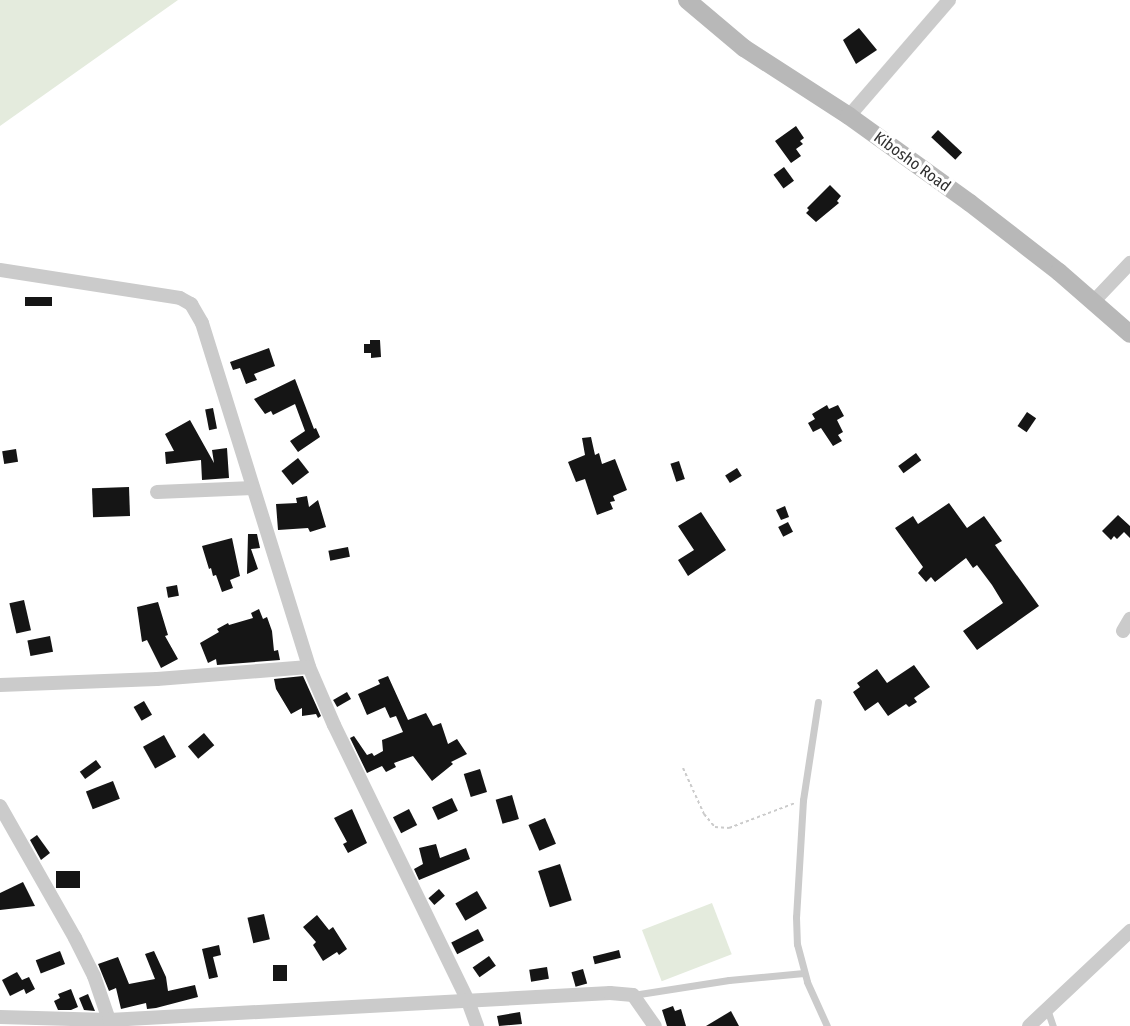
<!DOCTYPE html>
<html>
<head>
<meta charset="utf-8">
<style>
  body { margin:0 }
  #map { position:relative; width:1130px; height:1026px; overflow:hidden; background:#fff; font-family:"Fira Sans Condensed",sans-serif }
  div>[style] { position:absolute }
  .green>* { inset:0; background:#e4ebdd; transform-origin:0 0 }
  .building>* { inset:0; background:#151515; transform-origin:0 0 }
  .path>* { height:2px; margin-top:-1px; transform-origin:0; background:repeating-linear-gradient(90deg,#cbcbcb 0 3px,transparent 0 6px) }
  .lane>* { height:7px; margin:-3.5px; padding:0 3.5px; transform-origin:3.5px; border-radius:3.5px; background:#cbcbcb }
  .street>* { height:14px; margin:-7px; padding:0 7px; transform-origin:7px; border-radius:7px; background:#cbcbcb }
  .secondary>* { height:18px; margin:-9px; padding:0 9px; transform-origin:9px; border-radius:9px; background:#b8b8b8 }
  span { translate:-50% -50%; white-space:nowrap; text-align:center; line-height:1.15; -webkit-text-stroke:6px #fff; paint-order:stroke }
  .street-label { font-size:16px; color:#2e2e2e }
</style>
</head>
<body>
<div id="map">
  <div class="green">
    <i style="clip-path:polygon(0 0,178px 0,0 126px)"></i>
    <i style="left:712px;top:903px;width:55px;height:75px;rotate:69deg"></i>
  </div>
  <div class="building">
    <i style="clip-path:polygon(859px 28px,877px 50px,856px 64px,843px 40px)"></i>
    <i style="clip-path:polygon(796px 126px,804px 138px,800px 141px,803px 144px,796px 149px,801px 156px,791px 163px,775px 141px)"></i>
    <i style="left:938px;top:130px;width:33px;height:10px;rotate:43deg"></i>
    <i style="left:784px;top:167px;width:17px;height:13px;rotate:54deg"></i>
    <i style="clip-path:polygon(830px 185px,841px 196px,837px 201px,839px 203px,816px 222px,806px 213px,809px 210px,807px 208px)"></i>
    <i style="left:52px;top:297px;width:9px;height:27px;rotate:90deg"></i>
    <i style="clip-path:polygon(370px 340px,380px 340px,381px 357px,371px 358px,371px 353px,364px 353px,364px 344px,370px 344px)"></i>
    <i style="clip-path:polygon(269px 348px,275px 366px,254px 374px,257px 380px,246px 384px,240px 368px,233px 370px,230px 362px)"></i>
    <i style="clip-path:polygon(295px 379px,314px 429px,316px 428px,320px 437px,298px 452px,290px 441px,305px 431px,295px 404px,273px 415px,271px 411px,265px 414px,254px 399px)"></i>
    <i style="clip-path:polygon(827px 405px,829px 409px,838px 405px,844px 416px,837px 420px,843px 432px,838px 435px,842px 441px,833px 446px,821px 428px,813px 432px,808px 423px,815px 419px,812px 414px)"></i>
    <i style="left:213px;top:408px;width:21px;height:8px;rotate:79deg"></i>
    <i style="left:1027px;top:412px;width:11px;height:17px;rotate:34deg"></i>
    <i style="clip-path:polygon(190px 420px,214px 463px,212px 450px,227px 448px,229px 478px,202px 480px,201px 460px,166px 464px,165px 452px,174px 451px,165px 434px)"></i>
    <i style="clip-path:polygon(591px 437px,595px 455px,599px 453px,602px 464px,615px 459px,627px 490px,613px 496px,615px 501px,610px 502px,613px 509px,597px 515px,585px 479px,576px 482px,568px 462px,585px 455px,582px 438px)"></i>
    <i style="left:16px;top:449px;width:13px;height:14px;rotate:81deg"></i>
    <i style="left:916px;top:453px;width:9px;height:22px;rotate:54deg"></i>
    <i style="left:298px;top:458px;width:18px;height:21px;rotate:52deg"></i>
    <i style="left:679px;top:461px;width:19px;height:9px;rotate:72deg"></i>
    <i style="left:737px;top:468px;width:9px;height:14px;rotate:58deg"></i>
    <i style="left:129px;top:487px;width:29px;height:37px;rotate:88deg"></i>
    <i style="clip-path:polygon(307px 496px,309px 507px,318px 500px,326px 527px,310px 532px,308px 528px,278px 530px,276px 504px,297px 503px,296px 498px)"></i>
    <i style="clip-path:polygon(949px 503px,967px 528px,984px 516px,1002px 541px,995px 545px,1039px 606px,977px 650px,963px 631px,1003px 603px,992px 585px,977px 565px,973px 568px,966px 558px,935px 582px,931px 577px,926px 582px,918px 573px,923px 567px,895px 528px,913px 516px,918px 524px)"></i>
    <i style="clip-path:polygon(785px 506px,789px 517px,781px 520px,776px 510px)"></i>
    <i style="clip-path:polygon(701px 512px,726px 550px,688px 576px,678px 560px,694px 550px,678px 526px)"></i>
    <i style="clip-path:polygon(1118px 515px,1130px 526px,1130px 538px,1124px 532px,1117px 539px,1114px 536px,1111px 540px,1102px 531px)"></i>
    <i style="left:788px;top:522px;width:11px;height:11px;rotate:63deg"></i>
    <i style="clip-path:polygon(248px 534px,257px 534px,260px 548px,251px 549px,258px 569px,247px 574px)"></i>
    <i style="clip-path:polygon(232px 538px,240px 576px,230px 580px,233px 588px,222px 592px,216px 575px,213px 576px,211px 568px,209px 569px,202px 546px)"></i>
    <i style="left:348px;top:547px;width:10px;height:20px;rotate:79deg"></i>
    <i style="left:177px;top:585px;width:11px;height:11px;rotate:80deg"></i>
    <i style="left:24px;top:600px;width:31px;height:15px;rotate:77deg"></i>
    <i style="clip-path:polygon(158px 602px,168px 635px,165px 636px,178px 659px,161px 668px,147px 640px,142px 642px,137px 607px)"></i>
    <i style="clip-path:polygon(259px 609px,263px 619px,267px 617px,272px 631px,274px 651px,278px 650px,280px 660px,217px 665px,216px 659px,208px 663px,200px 643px,219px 632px,217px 629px,228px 623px,229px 625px,253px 618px,251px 613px)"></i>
    <i style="left:50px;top:636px;width:16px;height:23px;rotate:79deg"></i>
    <i style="clip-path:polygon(914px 665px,930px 687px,914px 698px,917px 702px,909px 707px,906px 704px,888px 716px,878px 702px,865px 711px,853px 692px,860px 687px,857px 683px,877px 669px,887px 683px)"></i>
    <i style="clip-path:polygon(303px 676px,321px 716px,318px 718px,316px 714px,302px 716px,302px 708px,291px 714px,276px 689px,274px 679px)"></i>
    <i style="clip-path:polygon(388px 676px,408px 720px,426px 713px,433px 726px,441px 723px,448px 744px,457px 739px,467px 754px,451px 762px,453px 764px,432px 781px,413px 756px,394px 763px,396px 767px,386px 772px,382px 766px,367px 773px,350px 738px,354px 736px,367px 755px,372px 753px,374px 756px,383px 751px,382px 740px,403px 732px,396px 716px,390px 718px,385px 707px,367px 715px,358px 694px,380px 684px,378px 680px)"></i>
    <i style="left:347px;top:692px;width:8px;height:16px;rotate:60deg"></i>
    <i style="left:144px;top:701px;width:16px;height:12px;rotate:60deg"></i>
    <i style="left:204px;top:733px;width:16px;height:21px;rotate:50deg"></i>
    <i style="left:164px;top:735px;width:25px;height:24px;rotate:61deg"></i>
    <i style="left:96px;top:760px;width:9px;height:20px;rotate:54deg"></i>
    <i style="left:480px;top:769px;width:24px;height:17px;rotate:73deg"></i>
    <i style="left:113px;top:781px;width:19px;height:29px;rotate:69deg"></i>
    <i style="left:512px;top:795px;width:25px;height:17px;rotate:74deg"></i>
    <i style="left:452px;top:798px;width:14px;height:22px;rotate:65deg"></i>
    <i style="clip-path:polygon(352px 809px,367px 843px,348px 853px,343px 844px,347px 842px,334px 818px)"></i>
    <i style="left:409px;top:809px;width:18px;height:18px;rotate:63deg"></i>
    <i style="left:545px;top:818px;width:28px;height:18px;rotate:67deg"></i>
    <i style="clip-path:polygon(37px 835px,50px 853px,41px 860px,30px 840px)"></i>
    <i style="clip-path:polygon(436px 844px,440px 858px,466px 848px,470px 859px,419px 880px,414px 869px,423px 864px,419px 848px)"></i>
    <i style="left:560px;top:864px;width:38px;height:23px;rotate:72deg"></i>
    <i style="left:56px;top:871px;width:24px;height:17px"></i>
    <i style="clip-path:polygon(23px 882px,35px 906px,0 910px,0 893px)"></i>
    <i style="left:439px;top:889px;width:9px;height:14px;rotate:49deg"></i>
    <i style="left:477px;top:891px;width:20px;height:25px;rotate:60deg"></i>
    <i style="left:264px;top:914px;width:26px;height:17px;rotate:77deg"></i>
    <i style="clip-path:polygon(317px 915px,329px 930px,333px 927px,347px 949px,339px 955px,337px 952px,323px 961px,313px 945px,316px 942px,303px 927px)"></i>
    <i style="left:478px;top:929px;width:13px;height:30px;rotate:63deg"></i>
    <i style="clip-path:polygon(219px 945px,221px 955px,213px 957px,218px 977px,209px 979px,202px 949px)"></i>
    <i style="left:619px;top:950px;width:8px;height:27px;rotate:76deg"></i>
    <i style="left:60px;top:951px;width:14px;height:26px;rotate:69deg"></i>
    <i style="clip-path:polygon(154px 951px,166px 977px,168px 991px,195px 985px,198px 997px,156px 1008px,147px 1009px,146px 1003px,121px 1009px,116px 988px,109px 991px,98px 964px,118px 957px,129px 984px,155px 979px,145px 954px)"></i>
    <i style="left:489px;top:956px;width:12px;height:20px;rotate:55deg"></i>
    <i style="left:273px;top:965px;width:14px;height:16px"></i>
    <i style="left:547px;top:967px;width:12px;height:18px;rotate:81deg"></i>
    <i style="left:583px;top:969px;width:15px;height:12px;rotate:74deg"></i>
    <i style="clip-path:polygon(17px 972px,22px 980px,29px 977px,35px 989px,26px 994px,24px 989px,10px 996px,2px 980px)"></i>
    <i style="clip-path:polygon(71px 989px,78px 1007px,71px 1010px,58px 1010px,54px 1001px,60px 998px,58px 994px)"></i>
    <i style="clip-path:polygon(88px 994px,95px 1011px,84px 1010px,79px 998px)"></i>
    <i style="clip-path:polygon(673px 1006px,675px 1011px,681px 1009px,686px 1026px,667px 1026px,662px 1010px)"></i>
    <i style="clip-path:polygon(731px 1011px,739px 1026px,706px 1026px)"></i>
    <i style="clip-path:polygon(520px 1012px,522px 1024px,499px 1026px,497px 1016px)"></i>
  </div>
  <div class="path">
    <i style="left:683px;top:768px;width:51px;rotate:65.5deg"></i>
    <i style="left:704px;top:814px;width:17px;rotate:50deg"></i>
    <i style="left:715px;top:827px;width:14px;rotate:4deg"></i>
    <i style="left:729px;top:828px;width:71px;rotate:-20.7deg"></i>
  </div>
  <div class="lane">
    <i style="left:818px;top:702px;width:99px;rotate:98.7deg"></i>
    <i style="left:803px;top:800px;width:117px;rotate:93.4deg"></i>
    <i style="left:796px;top:917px;width:27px;rotate:88deg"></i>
    <i style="left:797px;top:944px;width:39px;rotate:75deg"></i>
    <i style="left:807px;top:982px;width:48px;rotate:65.6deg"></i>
    <i style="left:633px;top:995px;width:97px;rotate:-8.9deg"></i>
    <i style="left:729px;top:980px;width:75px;rotate:-5.3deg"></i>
    <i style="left:1047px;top:1009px;width:18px;rotate:71deg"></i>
  </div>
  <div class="street">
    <i style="left:849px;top:116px;width:153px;rotate:-49.2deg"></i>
    <i style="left:0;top:270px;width:182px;rotate:8.8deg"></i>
    <i style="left:180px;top:298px;width:13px;rotate:29deg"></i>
    <i style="left:191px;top:304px;width:22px;rotate:60deg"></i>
    <i style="left:202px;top:323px;width:360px;rotate:72.7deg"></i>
    <i style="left:309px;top:667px;width:63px;rotate:66.7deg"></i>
    <i style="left:334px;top:725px;width:307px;rotate:64.1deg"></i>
    <i style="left:468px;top:1001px;width:27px;rotate:70deg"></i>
    <i style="left:1093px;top:302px;width:54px;rotate:-46.5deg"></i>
    <i style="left:157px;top:492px;width:96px;rotate:-2.4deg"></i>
    <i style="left:1123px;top:631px;width:14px;rotate:-60deg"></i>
    <i style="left:0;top:685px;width:157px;rotate:-2.2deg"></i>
    <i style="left:157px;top:679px;width:152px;rotate:-4.5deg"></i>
    <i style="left:0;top:806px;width:152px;rotate:60.4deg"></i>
    <i style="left:75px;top:938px;width:42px;rotate:63.4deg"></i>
    <i style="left:94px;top:976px;width:53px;rotate:71.2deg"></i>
    <i style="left:0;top:1017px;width:109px;rotate:1.6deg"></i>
    <i style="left:109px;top:1020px;width:502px;rotate:-3.08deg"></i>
    <i style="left:610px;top:993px;width:23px;rotate:5deg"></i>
    <i style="left:633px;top:995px;width:38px;rotate:55deg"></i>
    <i style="left:1029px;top:1026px;width:139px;rotate:-43.2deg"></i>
  </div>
  <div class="secondary">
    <i style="left:687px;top:0;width:75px;rotate:40.1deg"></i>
    <i style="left:744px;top:48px;width:125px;rotate:32.9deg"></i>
    <i style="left:849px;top:116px;width:149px;rotate:35.7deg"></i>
    <i style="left:970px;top:203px;width:113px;rotate:37.8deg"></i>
    <i style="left:1059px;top:272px;width:94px;rotate:41.1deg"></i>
  </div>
  <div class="street-label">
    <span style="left:912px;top:162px;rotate:36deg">Kibosho Road</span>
  </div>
</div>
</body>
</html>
